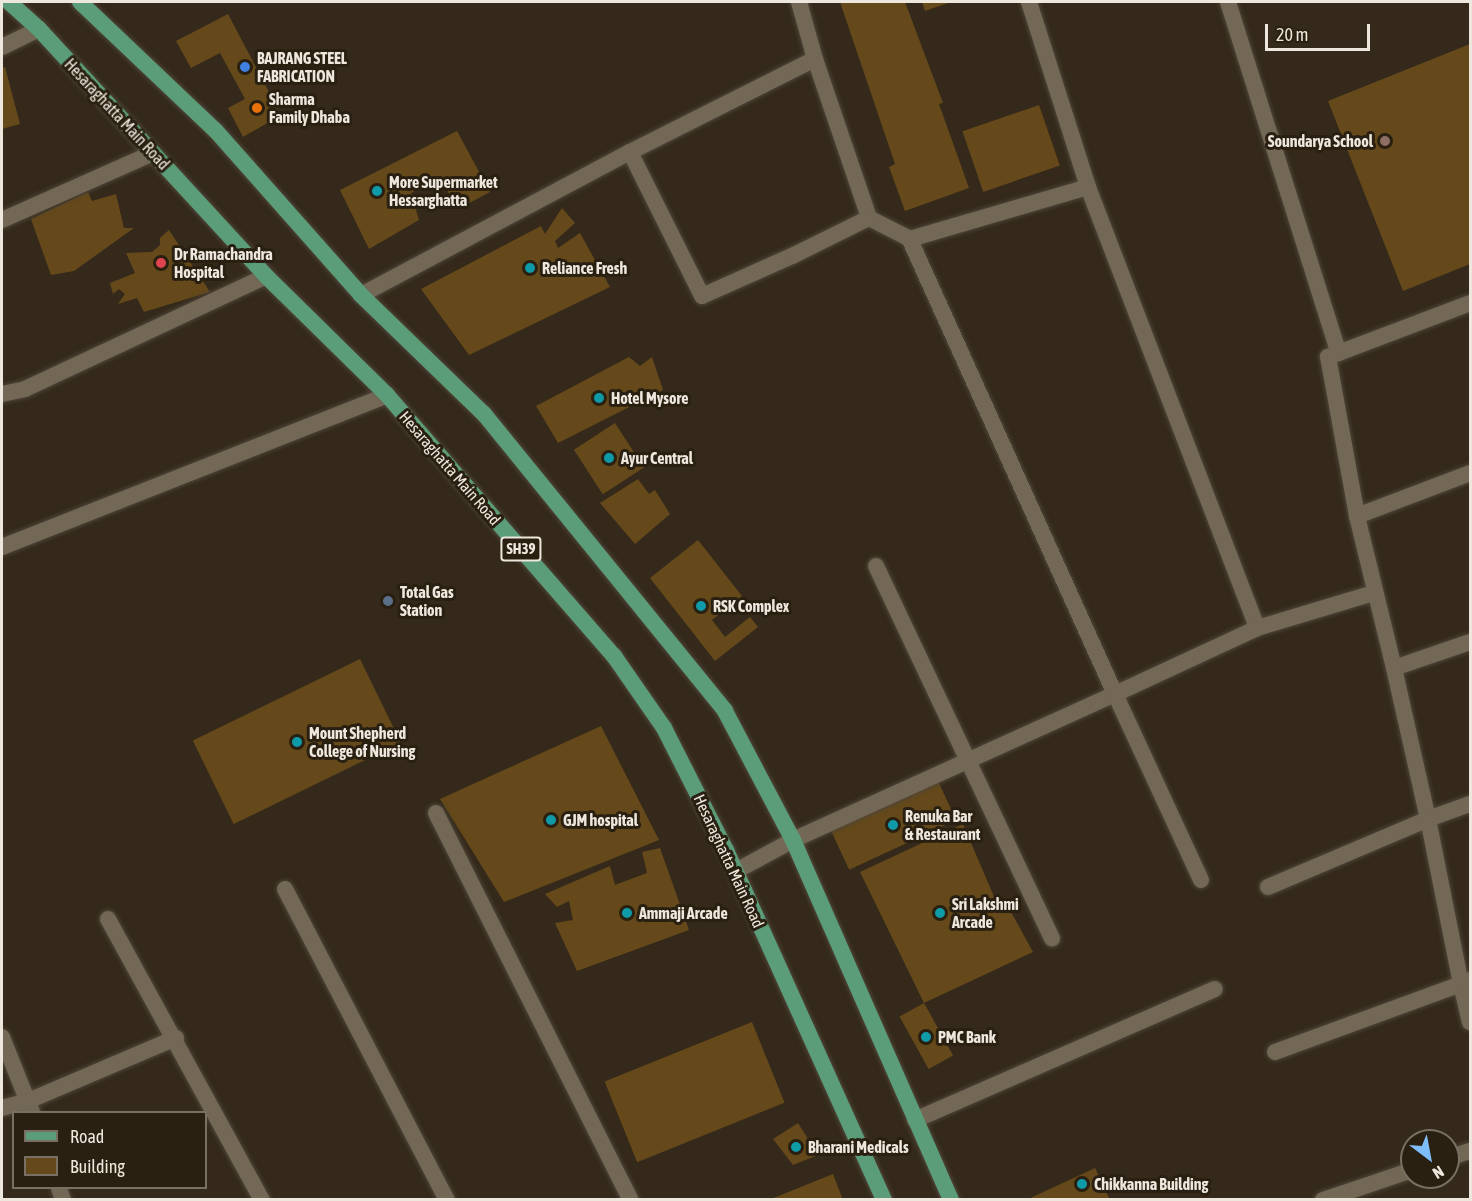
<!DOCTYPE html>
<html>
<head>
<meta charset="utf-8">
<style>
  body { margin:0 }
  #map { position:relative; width:1472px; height:1201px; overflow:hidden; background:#34291a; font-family:"Asap Condensed",sans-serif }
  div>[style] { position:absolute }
  .building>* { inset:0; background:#65491a; transform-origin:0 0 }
  .roads { filter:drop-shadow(0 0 2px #4e4538) drop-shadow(0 0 2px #4e4538) }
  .minor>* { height:16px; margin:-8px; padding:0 8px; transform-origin:8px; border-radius:8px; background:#736756 }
  .primary>* { height:16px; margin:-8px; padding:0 8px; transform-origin:8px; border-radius:8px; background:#5b9d79 }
  .dots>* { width:16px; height:16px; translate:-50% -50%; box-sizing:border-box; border:3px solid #2a2011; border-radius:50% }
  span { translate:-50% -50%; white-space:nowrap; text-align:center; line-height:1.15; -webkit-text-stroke:6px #2a2011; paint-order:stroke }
  .shield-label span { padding:2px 4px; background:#2a2011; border:2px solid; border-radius:4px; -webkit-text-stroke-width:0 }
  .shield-label { font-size:15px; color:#eee7dd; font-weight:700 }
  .poi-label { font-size:16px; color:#eee7dd; font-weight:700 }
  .left { translate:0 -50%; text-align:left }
  .right { translate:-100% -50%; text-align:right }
  .street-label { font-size:16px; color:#eee7dd }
  .frame { position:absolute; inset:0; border:3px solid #eee7dd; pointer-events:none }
  .legend { position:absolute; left:12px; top:1111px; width:195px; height:78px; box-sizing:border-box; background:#2a2011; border:2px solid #787063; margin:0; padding:8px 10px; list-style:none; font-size:18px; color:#eee7dd }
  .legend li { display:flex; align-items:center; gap:12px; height:30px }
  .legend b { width:30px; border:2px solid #787063 }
  .north { position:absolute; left:1400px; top:1129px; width:60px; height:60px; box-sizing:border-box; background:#2a2011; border:2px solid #787063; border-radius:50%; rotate:148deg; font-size:16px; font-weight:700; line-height:24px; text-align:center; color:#eee7dd }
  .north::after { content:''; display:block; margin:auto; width:21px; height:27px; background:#7fbdf9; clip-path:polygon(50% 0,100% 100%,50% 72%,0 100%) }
  .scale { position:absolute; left:1265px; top:24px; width:105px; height:27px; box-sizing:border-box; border:3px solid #eee7dd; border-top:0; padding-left:8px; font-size:18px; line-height:21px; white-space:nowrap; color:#eee7dd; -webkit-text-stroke:4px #2a2011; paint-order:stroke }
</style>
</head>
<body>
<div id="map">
  <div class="building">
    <i style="clip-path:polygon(840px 2px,905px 2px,943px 103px,939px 104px,969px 188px,905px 211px,889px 167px,895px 164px)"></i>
    <i style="clip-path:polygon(922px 2px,951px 2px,925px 11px)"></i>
    <i style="clip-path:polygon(228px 14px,281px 115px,243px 137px,228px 108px,245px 99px,220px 53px,191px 68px,176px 41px)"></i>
    <i style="clip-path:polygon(1470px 44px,1470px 264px,1403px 291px,1328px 101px)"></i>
    <i style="clip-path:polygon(5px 67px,20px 124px,2px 129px,2px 68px)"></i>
    <i style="left:1039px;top:105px;width:64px;height:81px;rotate:71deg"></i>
    <i style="clip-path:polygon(457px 131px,490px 192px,458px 209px,439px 177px,411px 193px,419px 220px,369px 249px,340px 190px)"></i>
    <i style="clip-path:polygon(88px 192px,92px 201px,116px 194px,124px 228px,134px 228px,74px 271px,51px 275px,31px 219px)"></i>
    <i style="clip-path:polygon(562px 208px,575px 223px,555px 241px,558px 248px,580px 233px,610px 287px,469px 355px,421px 289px,541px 226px,545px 234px)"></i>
    <i style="clip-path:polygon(169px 230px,210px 292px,144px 312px,137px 298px,118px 304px,125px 294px,119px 289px,113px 294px,110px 283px,135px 273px,126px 253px,152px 252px,160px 245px,160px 238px)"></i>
    <i style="clip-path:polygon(629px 357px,640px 366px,652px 357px,663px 390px,558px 443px,536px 406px)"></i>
    <i style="left:615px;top:423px;width:53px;height:49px;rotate:57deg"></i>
    <i style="clip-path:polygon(638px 479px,649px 494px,655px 490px,670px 514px,635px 544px,600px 503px)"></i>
    <i style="clip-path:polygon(698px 540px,742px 596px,712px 620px,725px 637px,750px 617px,758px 627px,715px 661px,650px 578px)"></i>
    <i style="left:360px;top:659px;width:93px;height:186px;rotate:64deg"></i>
    <i style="clip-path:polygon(601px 726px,659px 840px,504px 902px,440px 799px)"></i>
    <i style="left:938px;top:781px;width:43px;height:118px;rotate:65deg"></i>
    <i style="clip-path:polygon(963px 824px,1001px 913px,1011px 912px,1033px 952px,924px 1003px,860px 872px)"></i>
    <i style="clip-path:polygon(660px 848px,689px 930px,577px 971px,555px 923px,573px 920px,569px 901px,557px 907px,545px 894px,610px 866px,615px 885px,647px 873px,642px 852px)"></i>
    <i style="left:924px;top:1003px;width:60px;height:28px;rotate:61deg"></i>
    <i style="left:752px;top:1022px;width:87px;height:159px;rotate:68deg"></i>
    <i style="clip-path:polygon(798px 1123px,818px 1155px,793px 1165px,773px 1139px)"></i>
    <i style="clip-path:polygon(1095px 1168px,1110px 1200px,1026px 1200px)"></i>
    <i style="clip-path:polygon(833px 1174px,843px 1200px,771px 1200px,771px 1199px)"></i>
  </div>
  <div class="roads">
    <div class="minor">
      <i style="left:799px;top:2px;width:59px;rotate:74.3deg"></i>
      <i style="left:815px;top:59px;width:168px;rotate:71.2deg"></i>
      <i style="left:869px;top:218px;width:46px;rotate:27.1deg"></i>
      <i style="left:910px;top:239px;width:185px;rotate:-16.3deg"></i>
      <i style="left:1029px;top:2px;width:194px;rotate:72.3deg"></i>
      <i style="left:1088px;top:187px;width:472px;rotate:69deg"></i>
      <i style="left:1228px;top:2px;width:368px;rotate:72.5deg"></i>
      <i style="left:2px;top:47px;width:41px;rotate:-25.9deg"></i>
      <i style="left:630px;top:152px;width:161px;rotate:63.4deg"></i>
      <i style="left:702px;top:296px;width:98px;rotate:-24deg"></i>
      <i style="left:792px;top:256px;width:86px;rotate:-26.3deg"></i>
      <i style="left:2px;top:220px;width:165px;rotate:-23.9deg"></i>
      <i style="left:361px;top:295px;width:305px;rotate:-28deg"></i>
      <i style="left:630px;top:152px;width:207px;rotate:-26.7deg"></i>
      <i style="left:2px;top:394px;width:24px;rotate:-12deg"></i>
      <i style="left:25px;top:389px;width:266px;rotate:-25.1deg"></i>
      <i style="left:1357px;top:516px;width:162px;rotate:-100.3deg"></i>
      <i style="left:1328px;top:357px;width:152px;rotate:-20.8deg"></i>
      <i style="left:2px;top:547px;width:414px;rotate:-21.5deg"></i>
      <i style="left:876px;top:566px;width:412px;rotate:64.7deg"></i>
      <i style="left:1394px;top:668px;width:156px;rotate:-103.7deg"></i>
      <i style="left:1357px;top:516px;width:121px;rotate:-20.8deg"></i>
      <i style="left:436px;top:813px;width:433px;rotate:63.3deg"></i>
      <i style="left:736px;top:871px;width:65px;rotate:-28.5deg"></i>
      <i style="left:793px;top:840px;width:354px;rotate:-24.4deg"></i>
      <i style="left:1115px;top:694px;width:499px;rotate:-114.3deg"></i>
      <i style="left:1201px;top:880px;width:205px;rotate:-114.8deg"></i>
      <i style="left:1115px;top:694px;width:157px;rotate:-24.9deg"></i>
      <i style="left:1257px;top:628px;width:122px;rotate:-16.7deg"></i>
      <i style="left:1268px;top:887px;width:174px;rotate:-23deg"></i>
      <i style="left:1428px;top:819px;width:155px;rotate:-102.7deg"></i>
      <i style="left:1394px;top:668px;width:80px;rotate:-18.9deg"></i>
      <i style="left:285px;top:889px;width:351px;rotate:62.5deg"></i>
      <i style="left:108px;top:919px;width:320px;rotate:61.3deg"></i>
      <i style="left:1470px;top:980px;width:10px;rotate:156deg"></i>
      <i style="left:1461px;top:984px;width:39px;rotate:77deg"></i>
      <i style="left:2px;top:1037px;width:81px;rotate:68.2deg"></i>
      <i style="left:1275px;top:1052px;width:198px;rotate:-20.1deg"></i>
      <i style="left:1461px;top:984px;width:168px;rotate:-101.3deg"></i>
      <i style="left:1428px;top:819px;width:45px;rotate:-19.7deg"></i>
      <i style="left:2px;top:1108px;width:27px;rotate:-15deg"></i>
      <i style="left:28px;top:1101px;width:161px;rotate:-23.1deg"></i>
      <i style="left:915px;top:1120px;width:327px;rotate:-23.6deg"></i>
      <i style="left:1448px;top:1158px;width:23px;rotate:-18deg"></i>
      <i style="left:59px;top:1188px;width:13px;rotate:72deg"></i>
      <i style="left:1323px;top:1200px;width:94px;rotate:-18.6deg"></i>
    </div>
    <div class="primary">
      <i style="left:9px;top:2px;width:40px;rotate:42deg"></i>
      <i style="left:39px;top:29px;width:335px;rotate:47.4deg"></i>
      <i style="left:266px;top:276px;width:170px;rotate:44.5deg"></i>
      <i style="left:387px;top:395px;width:346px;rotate:49deg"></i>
      <i style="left:614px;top:656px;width:88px;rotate:55.2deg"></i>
      <i style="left:664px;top:728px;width:137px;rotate:63.1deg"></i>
      <i style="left:726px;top:850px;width:384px;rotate:65.7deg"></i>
      <i style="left:80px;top:2px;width:187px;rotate:43.5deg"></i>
      <i style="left:216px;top:131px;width:219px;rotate:48.5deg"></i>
      <i style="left:361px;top:295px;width:171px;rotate:44.1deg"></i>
      <i style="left:484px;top:414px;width:382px;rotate:50.9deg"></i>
      <i style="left:725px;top:711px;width:146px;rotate:62.2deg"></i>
      <i style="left:793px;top:840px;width:393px;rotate:66.3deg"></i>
    </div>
  </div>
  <div class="dots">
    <i style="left:245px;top:67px;background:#3f7fe0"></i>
    <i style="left:257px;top:108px;background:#e8710a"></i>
    <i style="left:1385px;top:141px;background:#8d6e63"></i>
    <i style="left:377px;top:191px;background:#0f9aa8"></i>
    <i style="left:161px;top:263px;background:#e0444e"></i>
    <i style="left:530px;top:268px;background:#0f9aa8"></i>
    <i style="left:599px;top:398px;background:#0f9aa8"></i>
    <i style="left:609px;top:458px;background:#0f9aa8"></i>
    <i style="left:388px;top:601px;background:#5c6f8a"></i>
    <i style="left:701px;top:606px;background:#0f9aa8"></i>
    <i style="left:297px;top:742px;background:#0f9aa8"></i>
    <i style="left:551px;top:820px;background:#0f9aa8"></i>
    <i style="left:893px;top:825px;background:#0f9aa8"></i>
    <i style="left:627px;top:913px;background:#0f9aa8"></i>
    <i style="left:940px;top:913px;background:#0f9aa8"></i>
    <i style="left:926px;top:1037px;background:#0f9aa8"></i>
    <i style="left:796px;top:1147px;background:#0f9aa8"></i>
    <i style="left:1082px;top:1184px;background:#0f9aa8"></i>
  </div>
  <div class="shield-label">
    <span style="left:521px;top:549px">SH39</span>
  </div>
  <div class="poi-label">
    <span class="left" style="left:257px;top:67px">BAJRANG STEEL<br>FABRICATION</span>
    <span class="left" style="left:269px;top:108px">Sharma<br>Family Dhaba</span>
    <span class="right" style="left:1373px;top:141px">Soundarya School</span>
    <span class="left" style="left:389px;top:191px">More Supermarket<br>Hessarghatta</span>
    <span class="left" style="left:174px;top:263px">Dr Ramachandra<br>Hospital</span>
    <span class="left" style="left:542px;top:268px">Reliance Fresh</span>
    <span class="left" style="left:611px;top:398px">Hotel Mysore</span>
    <span class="left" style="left:621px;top:458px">Ayur Central</span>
    <span class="left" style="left:400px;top:601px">Total Gas<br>Station</span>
    <span class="left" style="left:713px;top:606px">RSK Complex</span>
    <span class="left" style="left:309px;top:742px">Mount Shepherd<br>College of Nursing</span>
    <span class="left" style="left:905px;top:825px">Renuka Bar<br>&amp; Restaurant</span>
    <span class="left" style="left:563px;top:820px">GJM hospital</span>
    <span class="left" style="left:952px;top:913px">Sri Lakshmi<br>Arcade</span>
    <span class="left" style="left:639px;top:913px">Ammaji Arcade</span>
    <span class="left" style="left:938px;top:1037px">PMC Bank</span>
    <span class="left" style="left:808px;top:1147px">Bharani Medicals</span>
    <span class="left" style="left:1094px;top:1184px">Chikkanna Building</span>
  </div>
  <div class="street-label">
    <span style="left:117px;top:114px;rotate:47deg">Hesaraghatta Main Road</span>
    <span style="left:450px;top:468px;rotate:49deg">Hesaraghatta Main Road</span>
    <span style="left:729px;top:861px;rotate:65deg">Hesaraghatta Main Road</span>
  </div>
  <div class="frame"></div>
  <ul class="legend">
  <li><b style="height:8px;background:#5b9d79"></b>Road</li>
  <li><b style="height:16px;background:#65491a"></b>Building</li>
  </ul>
  <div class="north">N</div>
  <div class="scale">20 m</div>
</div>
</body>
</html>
